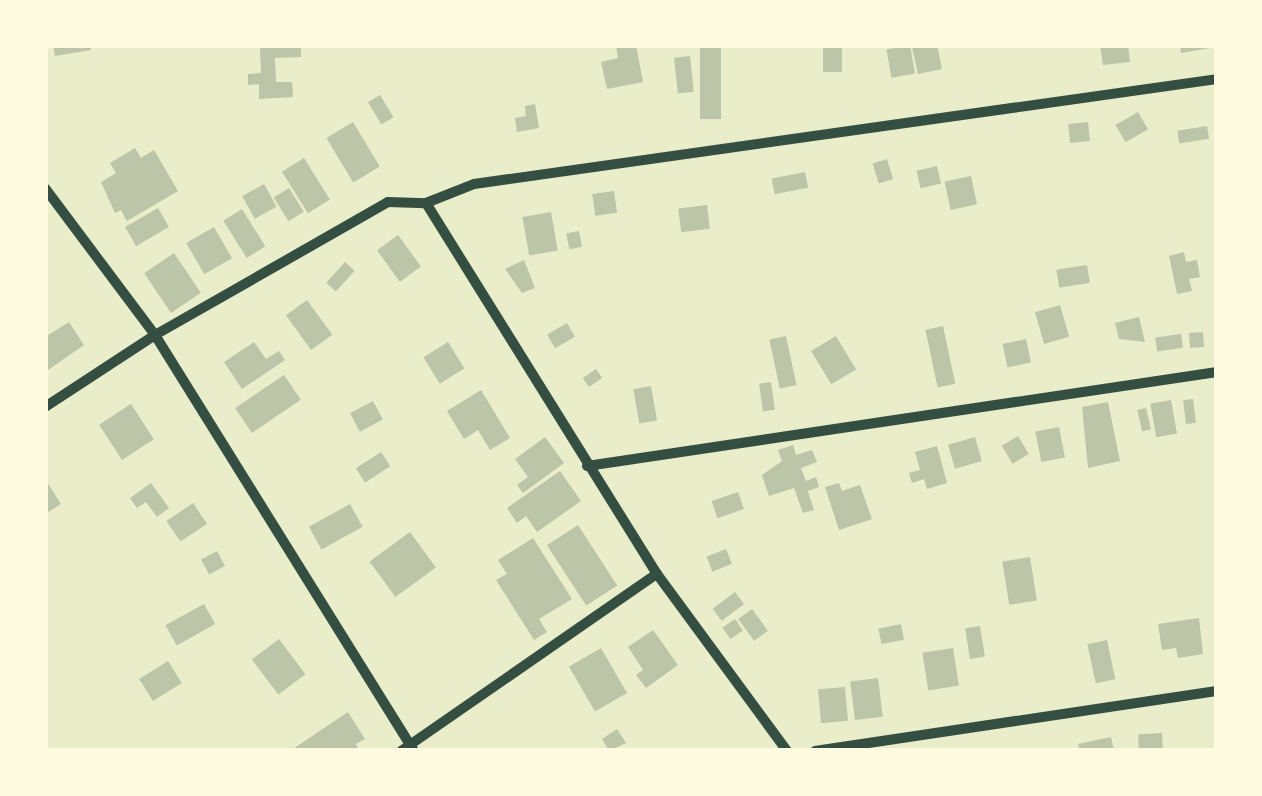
<!DOCTYPE html>
<html>
<head>
<meta charset="utf-8">
<style>
  body { margin:0 }
  #map { position:relative; width:1262px; height:796px; overflow:hidden; background:#e9edc9; font-family:Rubik,sans-serif }
  div>[style] { position:absolute }
  .building>* { inset:0; background:#bcc5a7; transform-origin:0 0 }
  .minor>* { height:10px; margin:-5px; padding:0 5px; transform-origin:5px; border-radius:5px; background:#344e41 }
  span { translate:-50% -50%; white-space:nowrap; text-align:center; line-height:1.15; -webkit-text-stroke:9px #fefae0; paint-order:stroke }
  .frame { position:absolute; inset:0; border:48px solid #fefae0; pointer-events:none }
</style>
</head>
<body>
<div id="map">
  <div class="building">
    <i style="clip-path:polygon(53px 45px,90px 45px,91px 50px,55px 56px)"></i>
    <i style="clip-path:polygon(616px 45px,636px 45px,643px 82px,607px 89px,601px 62px,618px 58px)"></i>
    <i style="left:700px;top:45px;width:21px;height:74px"></i>
    <i style="left:823px;top:45px;width:19px;height:27px"></i>
    <i style="left:910px;top:45px;width:29px;height:24px;rotate:80deg"></i>
    <i style="clip-path:polygon(925px 45px,937px 45px,942px 69px,918px 74px,912px 47px)"></i>
    <i style="clip-path:polygon(1100px 45px,1128px 45px,1130px 62px,1103px 65px)"></i>
    <i style="clip-path:polygon(1180px 45px,1216px 45px,1216px 47px,1181px 53px)"></i>
    <i style="clip-path:polygon(301px 47px,301px 57px,275px 58px,276px 82px,292px 82px,293px 97px,259px 99px,259px 84px,248px 85px,248px 74px,261px 73px,260px 48px)"></i>
    <i style="left:690px;top:56px;width:36px;height:16px;rotate:84deg"></i>
    <i style="left:380px;top:95px;width:26px;height:14px;rotate:59deg"></i>
    <i style="clip-path:polygon(535px 104px,539px 128px,517px 132px,515px 118px,526px 116px,525px 106px)"></i>
    <i style="left:1138px;top:112px;width:20px;height:26px;rotate:60deg"></i>
    <i style="left:353px;top:122px;width:52px;height:31px;rotate:59deg"></i>
    <i style="left:1088px;top:122px;width:19px;height:20px;rotate:84deg"></i>
    <i style="left:1207px;top:126px;width:13px;height:30px;rotate:81deg"></i>
    <i style="clip-path:polygon(135px 148px,141px 158px,154px 150px,178px 191px,127px 221px,121px 210px,115px 213px,101px 182px,116px 173px,110px 163px)"></i>
    <i style="left:304px;top:158px;width:49px;height:26px;rotate:58deg"></i>
    <i style="left:887px;top:159px;width:21px;height:15px;rotate:73deg"></i>
    <i style="left:937px;top:166px;width:18px;height:21px;rotate:77deg"></i>
    <i style="left:805px;top:172px;width:16px;height:34px;rotate:79deg"></i>
    <i style="left:971px;top:176px;width:29px;height:27px;rotate:78deg"></i>
    <i style="left:264px;top:184px;width:26px;height:25px;rotate:61deg"></i>
    <i style="left:289px;top:188px;width:28px;height:18px;rotate:58deg"></i>
    <i style="left:614px;top:191px;width:22px;height:22px;rotate:82deg"></i>
    <i style="left:707px;top:205px;width:24px;height:29px;rotate:83deg"></i>
    <i style="left:158px;top:208px;width:22px;height:38px;rotate:60deg"></i>
    <i style="left:242px;top:209px;width:44px;height:22px;rotate:58deg"></i>
    <i style="left:551px;top:212px;width:39px;height:29px;rotate:80deg"></i>
    <i style="left:214px;top:227px;width:36px;height:32px;rotate:60deg"></i>
    <i style="left:579px;top:231px;width:16px;height:13px;rotate:79deg"></i>
    <i style="left:398px;top:235px;width:39px;height:26px;rotate:54deg"></i>
    <i style="clip-path:polygon(1184px 252px,1186px 262px,1197px 260px,1200px 277px,1189px 279px,1192px 291px,1177px 294px,1169px 256px)"></i>
    <i style="left:174px;top:253px;width:48px;height:36px;rotate:56deg"></i>
    <i style="clip-path:polygon(524px 260px,535px 288px,522px 293px,505px 269px)"></i>
    <i style="left:345px;top:262px;width:13px;height:28px;rotate:42deg"></i>
    <i style="left:1087px;top:265px;width:18px;height:31px;rotate:81deg"></i>
    <i style="left:307px;top:300px;width:43px;height:26px;rotate:54deg"></i>
    <i style="left:1060px;top:305px;width:33px;height:26px;rotate:74deg"></i>
    <i style="clip-path:polygon(1139px 317px,1145px 342px,1119px 339px,1115px 323px)"></i>
    <i style="clip-path:polygon(69px 322px,84px 345px,45px 372px,45px 337px)"></i>
    <i style="left:567px;top:323px;width:16px;height:23px;rotate:60deg"></i>
    <i style="left:943px;top:326px;width:59px;height:18px;rotate:78deg"></i>
    <i style="left:1203px;top:332px;width:15px;height:14px;rotate:86deg"></i>
    <i style="left:1181px;top:334px;width:14px;height:26px;rotate:82deg"></i>
    <i style="left:786px;top:336px;width:50px;height:17px;rotate:78deg"></i>
    <i style="left:836px;top:336px;width:39px;height:29px;rotate:59deg"></i>
    <i style="left:1026px;top:339px;width:24px;height:24px;rotate:78deg"></i>
    <i style="clip-path:polygon(254px 342px,266px 359px,279px 351px,285px 360px,242px 389px,224px 362px)"></i>
    <i style="left:448px;top:342px;width:31px;height:29px;rotate:58deg"></i>
    <i style="left:596px;top:369px;width:11px;height:16px;rotate:56deg"></i>
    <i style="left:284px;top:375px;width:30px;height:59px;rotate:56deg"></i>
    <i style="left:771px;top:382px;width:28px;height:12px;rotate:82deg"></i>
    <i style="left:651px;top:386px;width:35px;height:18px;rotate:80deg"></i>
    <i style="clip-path:polygon(481px 390px,510px 438px,490px 450px,478px 430px,464px 439px,447px 411px)"></i>
    <i style="left:1193px;top:399px;width:24px;height:10px;rotate:83deg"></i>
    <i style="left:1171px;top:400px;width:34px;height:21px;rotate:80deg"></i>
    <i style="left:373px;top:401px;width:21px;height:26px;rotate:62deg"></i>
    <i style="clip-path:polygon(1108px 402px,1120px 461px,1088px 468px,1082px 407px)"></i>
    <i style="left:131px;top:404px;width:42px;height:38px;rotate:57deg"></i>
    <i style="left:1146px;top:408px;width:22px;height:9px;rotate:77deg"></i>
    <i style="left:1059px;top:427px;width:31px;height:24px;rotate:79deg"></i>
    <i style="left:1018px;top:436px;width:21px;height:19px;rotate:59deg"></i>
    <i style="clip-path:polygon(545px 437px,564px 463px,523px 493px,517px 485px,528px 477px,515px 459px)"></i>
    <i style="left:975px;top:437px;width:25px;height:28px;rotate:74deg"></i>
    <i style="clip-path:polygon(793px 445px,796px 455px,812px 450px,817px 462px,801px 468px,806px 481px,816px 477px,819px 487px,808px 491px,814px 510px,803px 513px,794px 488px,769px 496px,762px 475px,782px 461px,778px 450px)"></i>
    <i style="clip-path:polygon(937px 446px,947px 483px,927px 489px,924px 479px,912px 483px,909px 473px,920px 470px,915px 452px)"></i>
    <i style="left:381px;top:452px;width:17px;height:30px;rotate:57deg"></i>
    <i style="clip-path:polygon(560px 471px,581px 501px,537px 532px,526px 516px,517px 523px,507px 508px)"></i>
    <i style="clip-path:polygon(45px 479px,61px 504px,45px 514px)"></i>
    <i style="clip-path:polygon(151px 483px,169px 508px,157px 517px,146px 502px,137px 508px,130px 498px)"></i>
    <i style="clip-path:polygon(839px 483px,842px 491px,860px 485px,872px 519px,839px 530px,825px 487px)"></i>
    <i style="left:738px;top:492px;width:18px;height:28px;rotate:71deg"></i>
    <i style="left:193px;top:503px;width:25px;height:32px;rotate:56deg"></i>
    <i style="left:350px;top:504px;width:26px;height:47px;rotate:61deg"></i>
    <i style="left:578px;top:525px;width:72px;height:37px;rotate:57deg"></i>
    <i style="left:410px;top:532px;width:44px;height:50px;rotate:54deg"></i>
    <i style="clip-path:polygon(533px 538px,572px 599px,539px 619px,547px 632px,534px 640px,496px 580px,507px 574px,498px 560px)"></i>
    <i style="left:726px;top:549px;width:16px;height:21px;rotate:68deg"></i>
    <i style="left:217px;top:551px;width:17px;height:18px;rotate:62deg"></i>
    <i style="left:1030px;top:557px;width:44px;height:28px;rotate:81deg"></i>
    <i style="left:735px;top:592px;width:15px;height:28px;rotate:53deg"></i>
    <i style="left:204px;top:604px;width:23px;height:44px;rotate:61deg"></i>
    <i style="left:752px;top:609px;width:27px;height:17px;rotate:54deg"></i>
    <i style="clip-path:polygon(1199px 618px,1203px 654px,1178px 658px,1176px 648px,1162px 650px,1158px 624px)"></i>
    <i style="left:735px;top:619px;width:14px;height:15px;rotate:56deg"></i>
    <i style="left:901px;top:624px;width:16px;height:23px;rotate:79deg"></i>
    <i style="left:980px;top:626px;width:31px;height:15px;rotate:81deg"></i>
    <i style="clip-path:polygon(653px 630px,678px 665px,646px 688px,636px 675px,643px 670px,628px 647px)"></i>
    <i style="left:279px;top:639px;width:44px;height:34px;rotate:53deg"></i>
    <i style="left:1107px;top:640px;width:40px;height:20px;rotate:78deg"></i>
    <i style="left:601px;top:648px;width:52px;height:37px;rotate:60deg"></i>
    <i style="left:953px;top:648px;width:38px;height:31px;rotate:81deg"></i>
    <i style="left:168px;top:661px;width:26px;height:34px;rotate:58deg"></i>
    <i style="left:878px;top:678px;width:39px;height:28px;rotate:83deg"></i>
    <i style="left:845px;top:687px;width:34px;height:27px;rotate:85deg"></i>
    <i style="clip-path:polygon(348px 712px,365px 739px,356px 744px,359px 751px,290px 751px)"></i>
    <i style="clip-path:polygon(617px 729px,626px 743px,609px 751px,602px 739px)"></i>
    <i style="left:1162px;top:733px;width:18px;height:24px;rotate:87deg"></i>
    <i style="clip-path:polygon(1111px 737px,1114px 751px,1080px 751px,1078px 744px)"></i>
  </div>
  <div class="minor">
    <i style="left:45px;top:188px;width:184px;rotate:53.2deg"></i>
    <i style="left:155px;top:335px;width:490px;rotate:58.1deg"></i>
    <i style="left:426px;top:203px;width:437px;rotate:58.1deg"></i>
    <i style="left:657px;top:574px;width:220px;rotate:53.7deg"></i>
    <i style="left:45px;top:407px;width:131px;rotate:-33.2deg"></i>
    <i style="left:155px;top:335px;width:268px;rotate:-29.7deg"></i>
    <i style="left:388px;top:202px;width:38px;rotate:2deg"></i>
    <i style="left:426px;top:203px;width:52px;rotate:-21.6deg"></i>
    <i style="left:474px;top:184px;width:750px;rotate:-8.04deg"></i>
    <i style="left:587px;top:466px;width:637px;rotate:-8.49deg"></i>
    <i style="left:401px;top:751px;width:311px;rotate:-34.7deg"></i>
    <i style="left:815px;top:751px;width:406px;rotate:-8.5deg"></i>
  </div>
  <div class="frame"></div>
</div>
</body>
</html>
